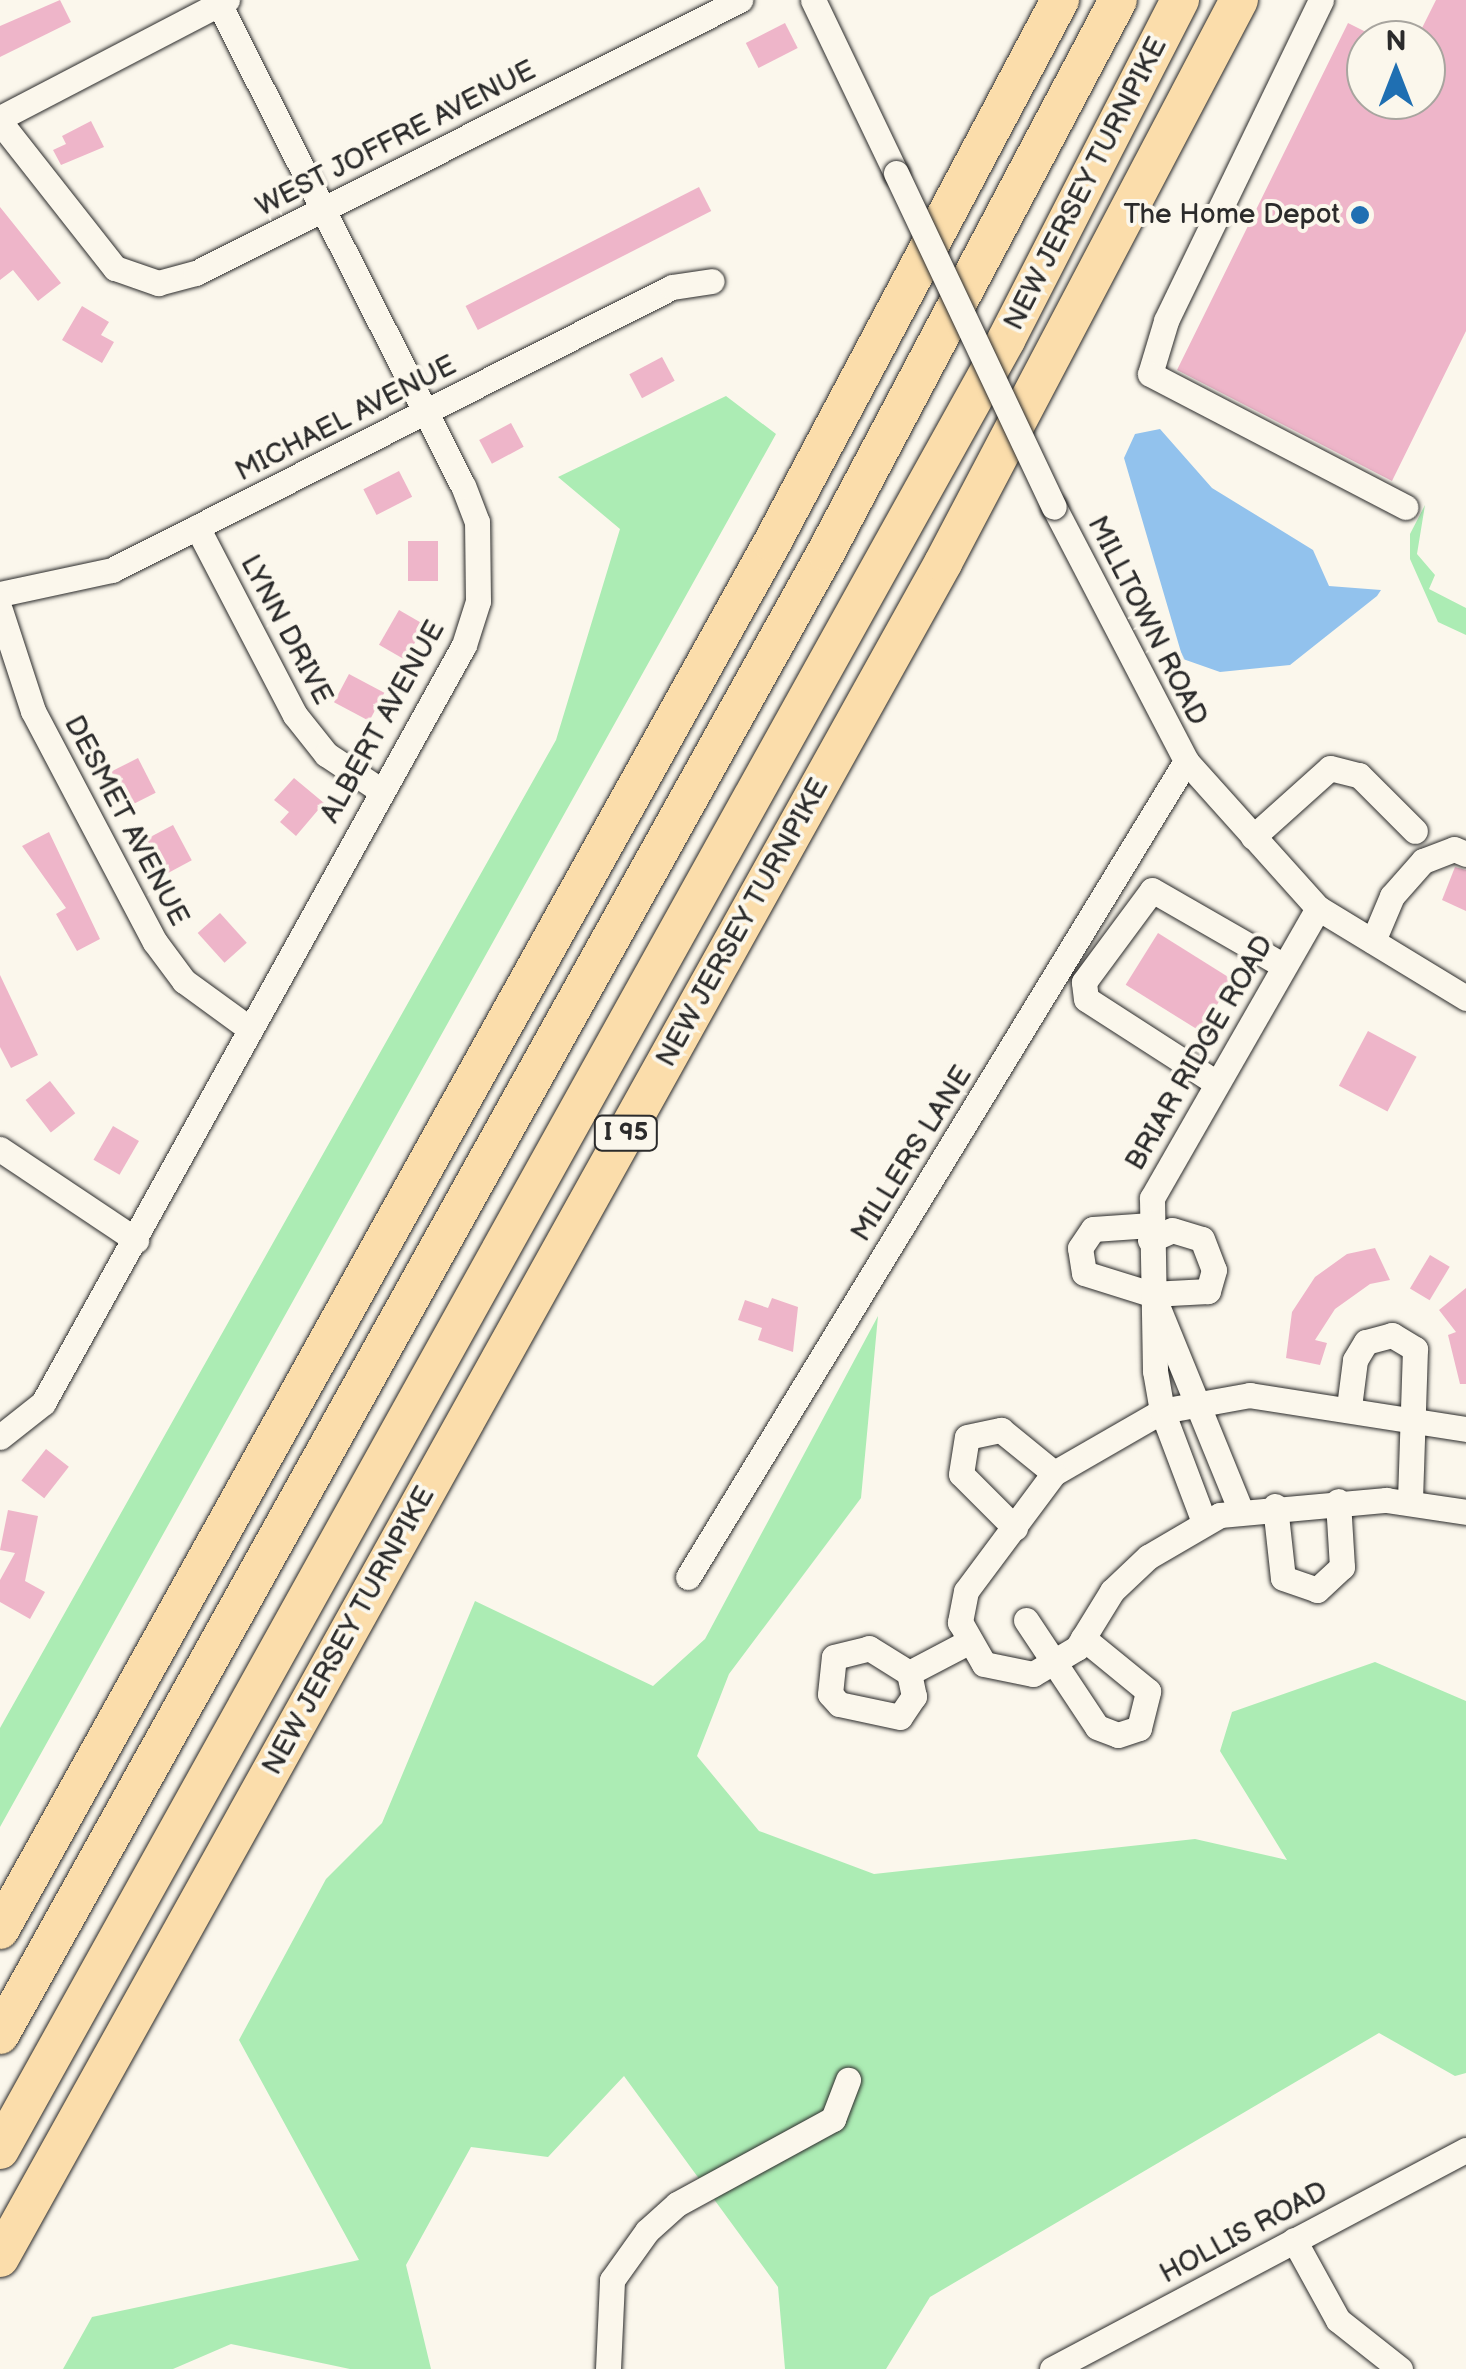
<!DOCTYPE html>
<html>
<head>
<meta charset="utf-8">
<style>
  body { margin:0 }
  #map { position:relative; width:1466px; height:2369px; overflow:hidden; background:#fbf7ec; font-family:"Balsamiq Sans",sans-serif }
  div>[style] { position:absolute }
  .green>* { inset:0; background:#acecb4 }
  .water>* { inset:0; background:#92c2ed }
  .building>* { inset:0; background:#eeb5c9; transform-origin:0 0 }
  .roads { filter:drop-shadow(0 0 2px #2b2b2b) drop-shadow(0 0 2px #2b2b2b) }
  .minor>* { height:25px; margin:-12.5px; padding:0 12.5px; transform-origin:12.5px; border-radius:12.5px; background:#fbf7ec }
  .highway>* { height:38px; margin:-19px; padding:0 19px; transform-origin:19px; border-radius:19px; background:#fbddab }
  .bridges { filter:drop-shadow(0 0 2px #2b2b2b) drop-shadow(0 0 2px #2b2b2b) }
  .minor-bridge>* { height:25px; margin:-12.5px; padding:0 12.5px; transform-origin:12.5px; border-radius:12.5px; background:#fbf7ec }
  .dots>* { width:28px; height:28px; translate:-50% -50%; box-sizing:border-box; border:5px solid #fbf7ec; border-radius:50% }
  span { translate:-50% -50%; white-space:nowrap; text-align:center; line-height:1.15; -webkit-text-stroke:8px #fbf7ec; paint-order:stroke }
  .shield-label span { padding:2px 8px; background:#fbf7ec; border:2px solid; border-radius:8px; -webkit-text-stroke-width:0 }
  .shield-label { font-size:25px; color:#2b2b2b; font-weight:700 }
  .street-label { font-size:28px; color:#2b2b2b }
  .poi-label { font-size:28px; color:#2b2b2b }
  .right { translate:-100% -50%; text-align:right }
  .north { position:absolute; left:1346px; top:20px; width:100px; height:100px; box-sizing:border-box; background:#fbf7ec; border:2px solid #a8a59f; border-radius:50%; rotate:0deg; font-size:28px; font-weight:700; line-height:40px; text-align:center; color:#2b2b2b }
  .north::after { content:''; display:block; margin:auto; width:35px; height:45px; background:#1f6fb2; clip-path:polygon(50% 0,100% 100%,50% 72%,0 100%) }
</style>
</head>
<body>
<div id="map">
  <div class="green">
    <i style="clip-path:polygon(726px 396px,776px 434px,0 1827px,0 1728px,556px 740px,620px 529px,558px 477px)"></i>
    <i style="clip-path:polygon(1425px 505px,1417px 554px,1435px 575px,1429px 589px,1466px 608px,1466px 635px,1438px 622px,1410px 559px,1410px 534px)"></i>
    <i style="clip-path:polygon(878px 1316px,861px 1498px,729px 1674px,697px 1756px,759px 1831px,874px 1874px,1195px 1839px,1287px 1860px,1220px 1751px,1232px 1712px,1375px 1662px,1466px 1701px,1466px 2073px,1455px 2076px,1379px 2033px,930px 2297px,886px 2369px,785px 2369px,778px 2287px,624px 2076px,548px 2157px,471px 2147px,406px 2265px,431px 2369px,350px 2369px,231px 2344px,173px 2369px,63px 2369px,92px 2317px,359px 2260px,239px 2040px,326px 1879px,382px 1823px,475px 1601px,653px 1686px,705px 1639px)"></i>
  </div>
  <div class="water">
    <i style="clip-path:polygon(1160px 429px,1212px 488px,1313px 550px,1329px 586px,1381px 590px,1377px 596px,1290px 665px,1220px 672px,1183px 659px,1124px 458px,1135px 434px)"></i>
  </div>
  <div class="building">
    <i style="clip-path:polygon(60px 0,71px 22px,0 57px,0 26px)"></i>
    <i style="clip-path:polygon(1436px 0,1466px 0,1466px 331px,1392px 481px,1177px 370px,1348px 23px,1366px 32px,1366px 100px,1426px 100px,1426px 40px,1416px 40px)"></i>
    <i style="left:785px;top:23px;width:28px;height:44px;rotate:63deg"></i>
    <i style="clip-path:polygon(91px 121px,104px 147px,61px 165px,53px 150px,66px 144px,62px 136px)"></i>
    <i style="left:699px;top:187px;width:27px;height:262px;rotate:63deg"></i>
    <i style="clip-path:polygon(0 207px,61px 283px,38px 301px,13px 270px,0 280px)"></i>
    <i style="clip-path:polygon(82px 306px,109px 322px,101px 335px,114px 342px,102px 363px,62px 340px)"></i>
    <i style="left:662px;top:357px;width:27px;height:37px;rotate:62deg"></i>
    <i style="left:511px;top:423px;width:27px;height:36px;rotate:62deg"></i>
    <i style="left:399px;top:471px;width:29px;height:40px;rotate:63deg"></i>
    <i style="left:438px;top:541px;width:40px;height:30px;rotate:90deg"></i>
    <i style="left:399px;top:610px;width:30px;height:40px;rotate:30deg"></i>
    <i style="left:349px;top:674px;width:40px;height:32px;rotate:28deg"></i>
    <i style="left:138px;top:758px;width:39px;height:30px;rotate:63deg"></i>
    <i style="clip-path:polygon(294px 778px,324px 803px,296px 836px,280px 822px,289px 812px,274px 800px)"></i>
    <i style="left:173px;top:825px;width:40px;height:30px;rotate:62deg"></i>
    <i style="clip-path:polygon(49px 832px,100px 939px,77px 951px,56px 914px,66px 908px,22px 846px)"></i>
    <i style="clip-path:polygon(1455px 867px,1466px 870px,1466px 911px,1442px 900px)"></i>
    <i style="left:220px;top:913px;width:40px;height:30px;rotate:48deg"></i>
    <i style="left:1158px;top:933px;width:88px;height:61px;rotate:32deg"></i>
    <i style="clip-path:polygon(0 975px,38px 1055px,11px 1068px,0 1047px)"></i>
    <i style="left:1368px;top:1031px;width:55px;height:62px;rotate:28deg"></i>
    <i style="left:50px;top:1081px;width:41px;height:31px;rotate:52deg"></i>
    <i style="left:113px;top:1126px;width:30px;height:39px;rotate:30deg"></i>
    <i style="clip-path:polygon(1375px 1248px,1390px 1280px,1370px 1284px,1335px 1309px,1315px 1340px,1327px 1343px,1320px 1365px,1286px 1358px,1292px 1312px,1315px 1277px,1347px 1254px)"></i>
    <i style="left:1430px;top:1255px;width:23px;height:39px;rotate:31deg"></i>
    <i style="clip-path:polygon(1466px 1288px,1466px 1384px,1460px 1384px,1448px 1335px,1456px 1332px,1439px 1310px)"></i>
    <i style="clip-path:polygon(772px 1298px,798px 1307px,793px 1352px,758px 1340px,762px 1328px,738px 1320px,745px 1300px,768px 1308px)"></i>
    <i style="left:46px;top:1449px;width:29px;height:40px;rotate:38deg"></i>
    <i style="clip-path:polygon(8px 1510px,38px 1516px,25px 1581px,45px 1592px,30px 1619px,0 1602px,0 1580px,15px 1553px,0 1550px)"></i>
  </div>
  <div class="roads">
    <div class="minor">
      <i style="left:813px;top:0;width:192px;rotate:64.4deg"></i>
      <i style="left:1321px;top:0;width:356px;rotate:115.8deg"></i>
      <i style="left:1166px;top:321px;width:55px;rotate:106.8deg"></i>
      <i style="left:1150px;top:374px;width:288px;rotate:27.5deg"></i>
      <i style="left:0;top:118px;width:256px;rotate:-27.5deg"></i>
      <i style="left:0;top:122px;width:186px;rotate:51.8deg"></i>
      <i style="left:115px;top:268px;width:46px;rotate:19.2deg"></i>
      <i style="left:158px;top:283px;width:39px;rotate:-15deg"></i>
      <i style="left:196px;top:273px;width:609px;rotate:-26.65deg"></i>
      <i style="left:1054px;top:507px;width:286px;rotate:62.5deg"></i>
      <i style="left:1186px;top:761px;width:198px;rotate:48.1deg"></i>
      <i style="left:1318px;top:908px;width:173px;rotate:31.3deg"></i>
      <i style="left:197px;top:527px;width:212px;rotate:62.5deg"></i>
      <i style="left:295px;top:715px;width:50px;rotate:51.5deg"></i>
      <i style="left:326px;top:754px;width:65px;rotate:33.7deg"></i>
      <i style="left:0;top:594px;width:115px;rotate:-12.1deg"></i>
      <i style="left:112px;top:570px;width:627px;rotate:-26.81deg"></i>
      <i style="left:672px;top:287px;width:40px;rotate:-8.5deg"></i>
      <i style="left:0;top:610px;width:106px;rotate:71.9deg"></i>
      <i style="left:33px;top:711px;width:261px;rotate:62.2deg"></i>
      <i style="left:155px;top:942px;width:49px;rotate:53.4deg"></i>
      <i style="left:184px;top:981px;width:78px;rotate:36.1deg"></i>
      <i style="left:1253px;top:837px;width:103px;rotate:-41.9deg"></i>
      <i style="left:1330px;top:768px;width:30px;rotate:14deg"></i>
      <i style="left:1359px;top:775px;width:79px;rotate:45deg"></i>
      <i style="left:1373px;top:941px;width:49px;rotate:-67.1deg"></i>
      <i style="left:1392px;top:896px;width:47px;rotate:-48.5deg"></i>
      <i style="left:1423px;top:861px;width:33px;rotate:-21deg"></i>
      <i style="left:1454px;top:849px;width:13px;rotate:23deg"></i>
      <i style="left:1215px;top:1082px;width:153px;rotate:-147.2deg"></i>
      <i style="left:1086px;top:999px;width:17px;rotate:-97deg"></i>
      <i style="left:1084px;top:982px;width:114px;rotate:-53.5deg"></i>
      <i style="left:1152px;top:890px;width:152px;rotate:29.9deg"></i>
      <i style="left:0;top:1149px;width:164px;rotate:33.8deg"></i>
      <i style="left:1150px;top:1240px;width:24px;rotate:-24deg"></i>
      <i style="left:1172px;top:1230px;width:31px;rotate:17deg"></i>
      <i style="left:1202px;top:1239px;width:33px;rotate:69deg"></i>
      <i style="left:1214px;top:1270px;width:22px;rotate:106deg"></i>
      <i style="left:1208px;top:1291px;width:57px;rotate:177deg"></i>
      <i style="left:1151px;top:1294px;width:70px;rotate:-162.6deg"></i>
      <i style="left:1084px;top:1273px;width:25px;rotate:-99deg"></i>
      <i style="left:1080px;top:1248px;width:23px;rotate:-56deg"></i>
      <i style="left:1093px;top:1229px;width:58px;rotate:-3.9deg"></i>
      <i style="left:1154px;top:1298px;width:230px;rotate:67.8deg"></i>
      <i style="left:1349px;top:1407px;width:47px;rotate:-82.7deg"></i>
      <i style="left:1355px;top:1360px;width:21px;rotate:-59deg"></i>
      <i style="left:1366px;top:1342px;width:27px;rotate:-15deg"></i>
      <i style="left:1392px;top:1335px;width:27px;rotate:31deg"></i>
      <i style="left:1415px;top:1349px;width:153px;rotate:91.9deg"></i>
      <i style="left:1466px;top:1429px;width:219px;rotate:-171.1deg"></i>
      <i style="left:1250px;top:1395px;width:89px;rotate:169.7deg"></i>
      <i style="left:1162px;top:1411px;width:125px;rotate:150.1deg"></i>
      <i style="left:1054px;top:1473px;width:147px;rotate:126.7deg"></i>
      <i style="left:966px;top:1591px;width:32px;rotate:101deg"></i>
      <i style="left:960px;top:1622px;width:48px;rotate:60.3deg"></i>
      <i style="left:984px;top:1664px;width:50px;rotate:11.5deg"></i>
      <i style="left:1033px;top:1674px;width:51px;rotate:-30.6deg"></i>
      <i style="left:1077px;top:1648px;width:67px;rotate:-58.4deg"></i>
      <i style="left:1112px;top:1591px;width:50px;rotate:-43.4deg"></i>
      <i style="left:1148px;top:1557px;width:83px;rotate:-30.3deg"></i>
      <i style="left:1220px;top:1515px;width:167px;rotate:-5.2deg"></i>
      <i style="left:1386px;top:1500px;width:81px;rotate:8.5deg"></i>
      <i style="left:0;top:1437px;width:55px;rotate:-38.3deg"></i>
      <i style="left:43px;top:1403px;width:867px;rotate:-60.95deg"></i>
      <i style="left:464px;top:645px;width:46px;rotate:-72.3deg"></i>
      <i style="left:478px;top:601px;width:79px;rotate:-90.7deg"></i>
      <i style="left:477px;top:522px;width:39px;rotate:-111deg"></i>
      <i style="left:463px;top:486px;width:545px;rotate:-116.85deg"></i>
      <i style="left:1275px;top:1506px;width:72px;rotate:83.7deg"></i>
      <i style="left:1283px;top:1578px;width:36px;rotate:19deg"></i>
      <i style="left:1317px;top:1590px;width:34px;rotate:-43deg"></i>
      <i style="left:1342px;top:1567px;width:66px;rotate:-93.5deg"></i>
      <i style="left:1204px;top:1522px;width:119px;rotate:-110.7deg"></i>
      <i style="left:1162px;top:1411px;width:41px;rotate:-99.9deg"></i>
      <i style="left:1155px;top:1371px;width:173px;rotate:-91deg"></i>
      <i style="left:1152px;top:1198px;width:334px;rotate:-60.2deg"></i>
      <i style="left:1015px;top:1528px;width:76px;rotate:-135deg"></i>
      <i style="left:961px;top:1474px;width:37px;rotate:-81deg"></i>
      <i style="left:967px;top:1437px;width:35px;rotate:-12deg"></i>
      <i style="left:1001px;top:1430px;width:68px;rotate:39.1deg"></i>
      <i style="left:688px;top:1577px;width:956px;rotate:-58.6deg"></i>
      <i style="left:1026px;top:1620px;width:128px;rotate:56.4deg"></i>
      <i style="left:1097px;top:1727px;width:22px;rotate:21deg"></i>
      <i style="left:1118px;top:1735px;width:22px;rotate:-18deg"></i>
      <i style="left:1139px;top:1728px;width:38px;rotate:-76deg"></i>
      <i style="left:1148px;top:1691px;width:84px;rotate:-140.8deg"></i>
      <i style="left:869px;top:1648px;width:47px;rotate:32deg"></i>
      <i style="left:909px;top:1673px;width:24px;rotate:78deg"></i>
      <i style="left:914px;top:1696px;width:25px;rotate:124deg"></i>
      <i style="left:900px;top:1717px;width:62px;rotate:-168deg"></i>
      <i style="left:839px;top:1704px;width:13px;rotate:-132deg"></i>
      <i style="left:830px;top:1694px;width:37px;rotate:-84deg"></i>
      <i style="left:834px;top:1657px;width:36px;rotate:-14deg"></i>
      <i style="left:909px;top:1673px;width:67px;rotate:-27.7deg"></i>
      <i style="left:1294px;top:2240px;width:91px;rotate:61.2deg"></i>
      <i style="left:1338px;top:2320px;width:79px;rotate:38.3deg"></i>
      <i style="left:608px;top:2369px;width:89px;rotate:-87.4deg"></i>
      <i style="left:612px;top:2280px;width:60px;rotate:-54.5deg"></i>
      <i style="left:647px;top:2231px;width:40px;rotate:-42deg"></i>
      <i style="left:677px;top:2204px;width:178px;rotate:-28.6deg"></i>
      <i style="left:833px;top:2119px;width:42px;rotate:-69deg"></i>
      <i style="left:1052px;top:2369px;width:468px;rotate:-27.9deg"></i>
    </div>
    <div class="highway">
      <i style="left:0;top:1930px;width:1587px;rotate:-60.9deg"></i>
      <i style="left:772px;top:543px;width:615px;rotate:-62.06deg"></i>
      <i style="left:0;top:2035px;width:1698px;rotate:-60.88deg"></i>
      <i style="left:826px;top:552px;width:624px;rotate:-62.12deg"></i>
      <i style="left:0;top:2150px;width:2071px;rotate:-60.93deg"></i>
      <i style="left:1006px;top:340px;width:382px;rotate:-62.9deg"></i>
      <i style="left:0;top:2258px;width:1940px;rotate:-60.91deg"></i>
      <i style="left:943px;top:563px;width:636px;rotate:-62.27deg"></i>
    </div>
  </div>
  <div class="bridges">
    <div class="minor-bridge">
      <i style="left:896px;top:173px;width:369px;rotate:64.7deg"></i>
    </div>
  </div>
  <div class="dots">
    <i style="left:1360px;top:215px;background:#1f6fb2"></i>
  </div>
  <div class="shield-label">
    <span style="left:626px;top:1133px">I 95</span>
  </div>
  <div class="street-label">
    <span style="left:396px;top:139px;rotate:-27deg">WEST JOFFRE AVENUE</span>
    <span style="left:1086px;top:184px;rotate:-63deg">NEW JERSEY TURNPIKE</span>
    <span style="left:346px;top:419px;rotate:-27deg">MICHAEL AVENUE</span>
    <span style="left:1147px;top:621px;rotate:63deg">MILLTOWN ROAD</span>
    <span style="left:286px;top:630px;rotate:62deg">LYNN DRIVE</span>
    <span style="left:383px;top:722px;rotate:-61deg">ALBERT AVENUE</span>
    <span style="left:126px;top:821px;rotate:62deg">DESMET AVENUE</span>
    <span style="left:743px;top:923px;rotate:-61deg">NEW JERSEY TURNPIKE</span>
    <span style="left:1200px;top:1053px;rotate:-60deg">BRIAR RIDGE ROAD</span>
    <span style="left:912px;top:1154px;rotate:-58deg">MILLERS LANE</span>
    <span style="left:349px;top:1631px;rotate:-61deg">NEW JERSEY TURNPIKE</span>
    <span style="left:1244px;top:2233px;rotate:-28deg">HOLLIS ROAD</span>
  </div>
  <div class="poi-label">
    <span class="right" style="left:1340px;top:215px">The Home Depot</span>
  </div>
  <div class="north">N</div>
</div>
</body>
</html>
